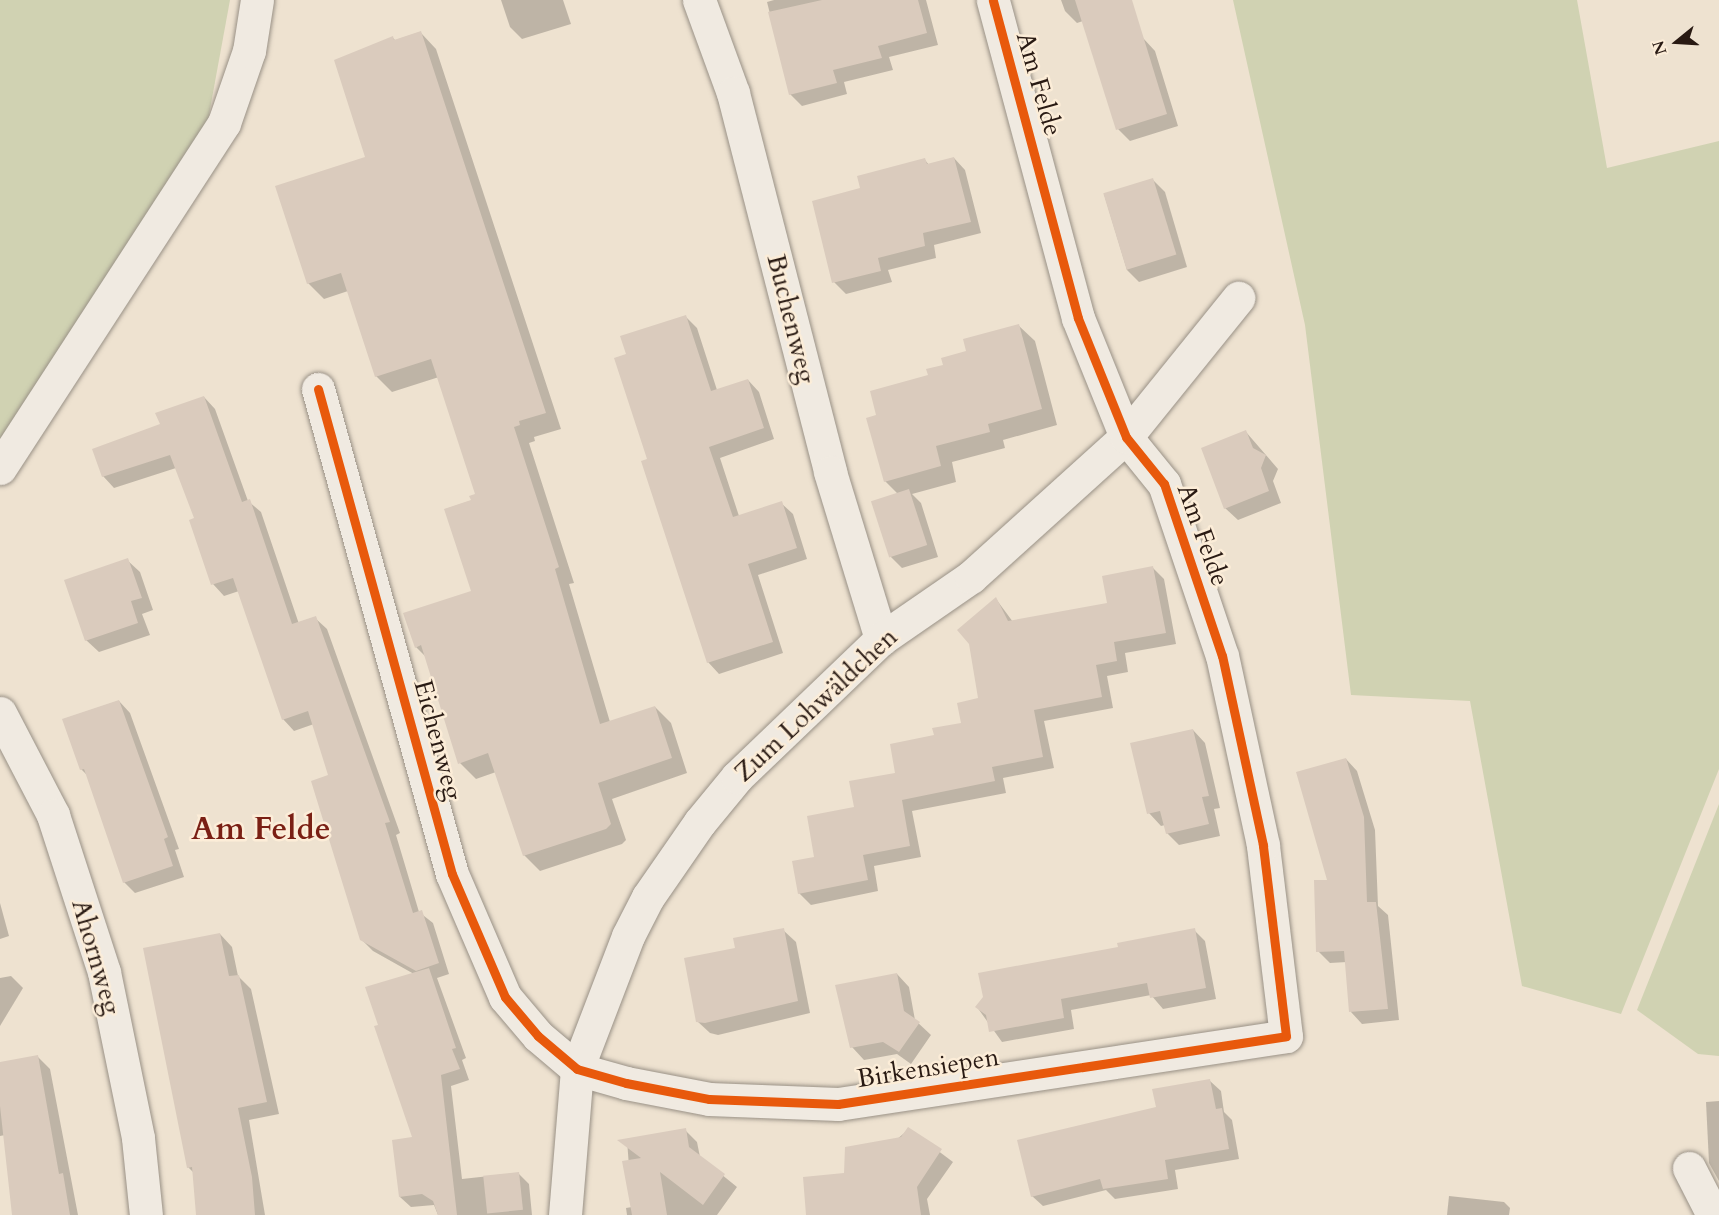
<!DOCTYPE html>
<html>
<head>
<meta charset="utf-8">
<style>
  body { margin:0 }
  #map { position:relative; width:1719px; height:1215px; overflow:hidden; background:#eee2d0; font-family:Cardo,serif }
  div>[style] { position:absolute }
  .green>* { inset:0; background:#d0d2b2 }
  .shadow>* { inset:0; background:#0003 }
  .building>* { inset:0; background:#dacbbd; transform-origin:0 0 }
  .roads { filter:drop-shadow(0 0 2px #999186) drop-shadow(0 0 2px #999186) }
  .street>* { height:33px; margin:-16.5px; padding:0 16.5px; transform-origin:16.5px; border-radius:16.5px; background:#f0eae1 }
  .cycleway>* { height:9px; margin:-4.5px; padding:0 4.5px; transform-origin:4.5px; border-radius:4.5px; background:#e8590c }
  span { translate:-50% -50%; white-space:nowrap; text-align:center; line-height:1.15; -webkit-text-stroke:5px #fcedd8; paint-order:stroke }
  .street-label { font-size:26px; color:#291a13 }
  .district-label { font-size:32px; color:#7a1f14; font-weight:700 }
  .north { position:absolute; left:1647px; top:12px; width:60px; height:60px; -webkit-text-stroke:4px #fcedd8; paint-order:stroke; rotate:252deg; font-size:16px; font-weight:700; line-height:24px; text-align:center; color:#291a13 }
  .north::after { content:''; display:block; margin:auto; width:21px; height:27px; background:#291a13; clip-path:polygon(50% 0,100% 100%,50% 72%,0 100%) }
</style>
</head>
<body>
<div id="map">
  <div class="green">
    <i style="clip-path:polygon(0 0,230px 0,208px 120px,0 440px)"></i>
    <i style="clip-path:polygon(1233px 0,1577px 0,1607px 168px,1719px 141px,1719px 769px,1621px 1014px,1522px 986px,1470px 701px,1351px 695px,1305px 325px)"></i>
    <i style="clip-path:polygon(1719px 804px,1719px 1056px,1698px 1054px,1637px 1010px)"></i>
  </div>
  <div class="shadow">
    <i style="clip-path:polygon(501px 0,563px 0,571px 24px,522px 39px,510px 27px)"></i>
    <i style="clip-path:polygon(774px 0,926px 0,938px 45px,889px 57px,893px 70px,844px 82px,847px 94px,802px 106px,790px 94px,767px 2px)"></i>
    <i style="clip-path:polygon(1061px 0,1125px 0,1143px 38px,1155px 51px,1178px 126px,1130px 141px,1118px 129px,1083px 21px,1077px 23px,1065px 11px)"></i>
    <i style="clip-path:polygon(421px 33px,436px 49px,561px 429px,534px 437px,535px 441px,529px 443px,574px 583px,569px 584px,610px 722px,655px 707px,671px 723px,687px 773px,612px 799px,626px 840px,622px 844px,540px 871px,524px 855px,496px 772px,476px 779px,460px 763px,427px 658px,416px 647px,473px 592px,472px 500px,477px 495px,439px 377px,392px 392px,376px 376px,348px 291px,324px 299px,308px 283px,367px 158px,393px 38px,396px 41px)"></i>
    <i style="clip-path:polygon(954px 158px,965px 170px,981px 233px,934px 245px,936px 258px,888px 270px,892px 282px,846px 294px,834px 282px,862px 189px,925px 160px,929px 165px)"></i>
    <i style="clip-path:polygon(1153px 180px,1165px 192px,1187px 267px,1139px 282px,1127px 270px,1104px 194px)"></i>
    <i style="clip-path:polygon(686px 317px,697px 328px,717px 390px,748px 380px,759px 392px,774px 439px,720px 458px,739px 516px,781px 503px,793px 514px,807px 559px,758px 575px,783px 653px,719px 674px,708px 662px,649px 460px,628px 355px)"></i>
    <i style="clip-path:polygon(1018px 325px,1035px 341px,1057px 425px,1003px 440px,1005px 448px,952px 462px,956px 482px,912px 494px,921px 503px,938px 557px,902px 568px,890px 556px,898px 494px,885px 481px,878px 416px,945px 366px)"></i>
    <i style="clip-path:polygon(204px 397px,215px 409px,248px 501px,261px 512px,299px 624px,315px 618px,327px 629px,400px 833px,396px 835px,419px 912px,433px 923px,449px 974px,437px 978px,466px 1058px,462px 1060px,469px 1080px,451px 1086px,462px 1179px,518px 1173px,529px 1184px,532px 1215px,438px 1215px,434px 1205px,411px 1207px,400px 1197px,414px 1139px,379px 1026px,414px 974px,373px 951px,361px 939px,330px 776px,314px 724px,294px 731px,283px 719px,239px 591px,224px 596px,213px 584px,196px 519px,176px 468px,114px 488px,103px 476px,162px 425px)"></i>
    <i style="clip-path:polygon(1246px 432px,1278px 469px,1273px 481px,1281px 503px,1238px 520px,1225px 508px)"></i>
    <i style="clip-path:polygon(127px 560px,140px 572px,153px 610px,142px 614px,150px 635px,99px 652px,86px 640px)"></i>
    <i style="clip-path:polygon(1153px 568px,1164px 579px,1176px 644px,1125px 653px,1128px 672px,1107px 676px,1113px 708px,1044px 721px,1054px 768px,1003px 778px,1006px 793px,912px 811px,921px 857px,874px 866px,878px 891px,811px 905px,799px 893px,816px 858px,856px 808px,936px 737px,963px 724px,980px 699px,996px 599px,1013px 622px,1108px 604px)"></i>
    <i style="clip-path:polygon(119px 701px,130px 713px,179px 849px,175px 850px,184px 877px,135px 893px,124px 882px,88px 776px,81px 769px)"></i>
    <i style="clip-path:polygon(1193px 730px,1205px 743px,1220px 808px,1214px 809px,1220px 836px,1179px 845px,1167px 833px,1165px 825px,1161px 826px,1149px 813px)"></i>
    <i style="clip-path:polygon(1346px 759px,1357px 771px,1375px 830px,1378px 906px,1388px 915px,1399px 1020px,1362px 1024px,1351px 1012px,1347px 962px,1330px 963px,1318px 951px)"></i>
    <i style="clip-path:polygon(0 903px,9px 936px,0 939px)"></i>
    <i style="clip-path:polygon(783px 930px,796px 942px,810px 1013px,718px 1035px,710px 1033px,697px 1021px,737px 949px)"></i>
    <i style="clip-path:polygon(1194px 930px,1205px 941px,1216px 999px,1163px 1009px,1151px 995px,1071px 1010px,1074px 1029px,1002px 1042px,977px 1007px,1120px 949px)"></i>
    <i style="clip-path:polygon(220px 934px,232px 947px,238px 976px,251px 989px,279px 1114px,249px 1120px,265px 1215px,197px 1215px,194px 1173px,188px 1167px)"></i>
    <i style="clip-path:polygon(897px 974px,909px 987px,915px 1020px,931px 1035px,911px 1064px,897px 1054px,864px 1060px,852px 1047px)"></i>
    <i style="clip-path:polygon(11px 976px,23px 988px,0 1026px,0 978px)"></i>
    <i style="clip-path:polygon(37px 1056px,50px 1069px,78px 1215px,15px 1215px,5px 1135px,0 1136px,0 1063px)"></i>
    <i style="clip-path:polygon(1210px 1081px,1221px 1091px,1224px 1112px,1232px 1120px,1239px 1159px,1175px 1170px,1178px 1189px,1115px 1199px,1106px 1190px,1043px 1206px,1032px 1196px)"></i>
    <i style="clip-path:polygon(1719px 1101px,1719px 1181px,1709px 1163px,1706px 1102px)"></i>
    <i style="clip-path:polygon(909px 1129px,953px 1162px,927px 1199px,930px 1215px,808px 1215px)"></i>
    <i style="clip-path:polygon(685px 1130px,697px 1142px,700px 1157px,737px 1187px,717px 1215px,627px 1215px,626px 1208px,632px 1207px,627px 1140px)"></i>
    <i style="clip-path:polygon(1449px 1196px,1504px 1202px,1510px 1208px,1509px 1215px,1447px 1215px)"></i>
  </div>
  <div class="building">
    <i style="clip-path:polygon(822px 0,918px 0,927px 33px,878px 46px,882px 58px,833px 70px,837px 83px,789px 95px,768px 12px)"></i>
    <i style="clip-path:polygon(1075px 0,1132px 0,1167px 114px,1116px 130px)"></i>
    <i style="clip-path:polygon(421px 31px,546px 413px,519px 421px,520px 425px,514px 427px,559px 567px,555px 569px,600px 724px,655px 706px,672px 758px,598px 783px,611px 824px,606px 829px,523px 856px,488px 753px,458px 764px,421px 645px,415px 648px,403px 613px,471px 591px,444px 509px,471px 500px,469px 496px,475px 494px,431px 359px,375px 377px,341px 273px,307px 284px,275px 186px,365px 157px,334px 60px,393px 36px,394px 40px)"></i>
    <i style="clip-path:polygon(954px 157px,971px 222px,923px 233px,925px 246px,878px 258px,881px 271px,832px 283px,812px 201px,860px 188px,857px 176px,925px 158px,927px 164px)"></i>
    <i style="left:1153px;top:178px;width:80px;height:52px;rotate:73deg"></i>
    <i style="clip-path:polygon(686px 315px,711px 391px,748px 379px,764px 428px,709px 447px,733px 517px,782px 501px,797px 548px,748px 564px,773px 642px,707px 663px,641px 461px,647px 459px,614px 358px,626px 354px,620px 336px)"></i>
    <i style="clip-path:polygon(1019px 324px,1042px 409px,988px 424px,990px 432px,936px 446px,941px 466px,884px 482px,866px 418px,876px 415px,870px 391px,928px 375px,926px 369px,943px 365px,941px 358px,966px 351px,963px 339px)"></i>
    <i style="clip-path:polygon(204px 396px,242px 502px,250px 499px,292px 624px,316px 616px,390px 822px,385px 823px,413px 913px,422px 910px,439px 963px,416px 971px,360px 940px,311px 781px,328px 775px,308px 711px,282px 720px,233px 578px,211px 585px,189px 520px,194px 518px,170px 455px,102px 477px,92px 449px,160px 424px,155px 413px)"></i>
    <i style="clip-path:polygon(1246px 430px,1253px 448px,1266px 455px,1261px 468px,1269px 491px,1224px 509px,1201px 448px)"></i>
    <i style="left:909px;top:489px;width:59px;height:40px;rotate:72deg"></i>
    <i style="clip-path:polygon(128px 558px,142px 598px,131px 601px,138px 623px,85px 641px,64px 580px)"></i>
    <i style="clip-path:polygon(1153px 566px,1166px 633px,1114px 642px,1117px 661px,1096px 665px,1102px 697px,1034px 710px,1043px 757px,992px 767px,995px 781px,902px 800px,910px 846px,863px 855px,868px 880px,798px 894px,792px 861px,814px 857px,807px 816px,854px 807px,849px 781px,895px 773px,890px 744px,934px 735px,932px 728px,961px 723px,957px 703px,978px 698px,969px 644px,957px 630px,996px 597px,1008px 621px,1107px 603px,1102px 576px)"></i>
    <i style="clip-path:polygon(119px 700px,168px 837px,164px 839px,173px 866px,123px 883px,84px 769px,80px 770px,62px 719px)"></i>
    <i style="clip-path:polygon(1193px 729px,1209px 796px,1202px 797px,1209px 824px,1166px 834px,1160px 811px,1147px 814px,1130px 743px)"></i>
    <i style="clip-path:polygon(1346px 758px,1364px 817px,1367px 902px,1376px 902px,1388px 1009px,1349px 1012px,1344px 951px,1316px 952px,1314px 880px,1327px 880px,1296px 772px)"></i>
    <i style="clip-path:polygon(784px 928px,798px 1001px,705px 1023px,696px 1022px,684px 958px,735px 948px,733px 938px)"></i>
    <i style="clip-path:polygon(1195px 928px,1206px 988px,1150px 998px,1147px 983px,1061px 999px,1064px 1018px,989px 1032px,986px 1015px,975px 1007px,983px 997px,978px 973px,1118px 947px,1117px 943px)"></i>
    <i style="clip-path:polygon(220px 933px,229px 976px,239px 975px,267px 1102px,238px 1108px,252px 1177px,255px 1215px,196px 1215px,192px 1167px,187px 1168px,143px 948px)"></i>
    <i style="clip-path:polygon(429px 968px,456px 1048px,452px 1049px,460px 1069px,441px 1075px,457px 1215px,438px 1215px,433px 1201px,422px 1194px,399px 1197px,392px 1140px,412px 1137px,374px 1026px,378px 1025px,365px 987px)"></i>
    <i style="clip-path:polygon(897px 973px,904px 1011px,920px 1022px,899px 1052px,883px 1042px,850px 1048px,835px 985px)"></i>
    <i style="clip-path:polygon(38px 1055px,59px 1174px,63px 1173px,70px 1215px,12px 1215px,0 1106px,0 1062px)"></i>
    <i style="clip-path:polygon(1210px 1079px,1216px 1109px,1222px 1108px,1229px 1149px,1165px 1160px,1168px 1179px,1103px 1189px,1100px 1179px,1031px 1197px,1017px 1140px,1156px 1107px,1152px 1089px)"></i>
    <i style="clip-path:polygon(908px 1127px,942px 1149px,917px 1187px,921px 1215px,806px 1215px,803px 1177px,844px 1173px,845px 1147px,901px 1137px)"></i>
    <i style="clip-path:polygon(686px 1128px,689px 1147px,725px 1174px,703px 1205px,660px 1172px,667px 1215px,632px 1215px,622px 1161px,641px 1158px,617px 1140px)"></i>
    <i style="left:519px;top:1172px;width:38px;height:36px;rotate:84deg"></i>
  </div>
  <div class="roads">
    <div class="street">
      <i style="left:699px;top:0;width:99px;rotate:69.9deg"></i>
      <i style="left:733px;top:93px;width:391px;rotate:75.6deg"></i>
      <i style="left:830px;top:472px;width:175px;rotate:73deg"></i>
      <i style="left:318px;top:389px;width:503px;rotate:74.56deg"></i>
      <i style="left:452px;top:874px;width:134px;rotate:66.7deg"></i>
      <i style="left:505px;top:997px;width:51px;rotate:49.8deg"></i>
      <i style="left:538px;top:1036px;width:51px;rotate:40.2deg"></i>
      <i style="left:577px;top:1069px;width:51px;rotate:15.9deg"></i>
      <i style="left:626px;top:1083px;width:85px;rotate:10.9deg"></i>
      <i style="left:709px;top:1099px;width:129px;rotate:2.2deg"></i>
      <i style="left:838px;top:1104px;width:453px;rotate:-8.6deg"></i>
      <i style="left:1286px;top:1036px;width:192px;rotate:-96.9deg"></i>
      <i style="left:1263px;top:845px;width:193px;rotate:-102.2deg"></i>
      <i style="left:1222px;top:656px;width:182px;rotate:-108.6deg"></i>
      <i style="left:1164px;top:484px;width:60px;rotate:-129deg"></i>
      <i style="left:1126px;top:437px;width:128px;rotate:-112deg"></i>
      <i style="left:1078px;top:318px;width:329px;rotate:-105deg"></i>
      <i style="left:0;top:468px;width:411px;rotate:-57deg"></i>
      <i style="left:224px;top:123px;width:76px;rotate:-70.9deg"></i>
      <i style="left:249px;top:51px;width:52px;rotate:-81.1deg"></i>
      <i style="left:0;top:713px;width:115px;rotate:62.5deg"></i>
      <i style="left:53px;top:815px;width:165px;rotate:72deg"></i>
      <i style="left:104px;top:972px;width:169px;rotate:78.4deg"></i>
      <i style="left:138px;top:1138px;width:77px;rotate:84.1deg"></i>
      <i style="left:1689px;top:1168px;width:53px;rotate:62.9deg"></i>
      <i style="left:565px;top:1215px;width:146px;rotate:-85.3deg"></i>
      <i style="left:577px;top:1069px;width:142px;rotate:-69deg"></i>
      <i style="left:628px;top:936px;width:44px;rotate:-62.9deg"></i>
      <i style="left:648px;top:897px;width:91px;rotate:-55.3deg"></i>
      <i style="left:700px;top:822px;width:58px;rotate:-50.6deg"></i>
      <i style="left:737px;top:777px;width:199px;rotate:-43.8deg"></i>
      <i style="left:881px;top:639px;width:109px;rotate:-34.6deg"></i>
      <i style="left:971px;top:577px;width:209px;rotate:-42.1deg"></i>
      <i style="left:1126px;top:437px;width:179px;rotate:-51.1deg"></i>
    </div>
  </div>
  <div class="cycleway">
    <i style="left:318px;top:389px;width:503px;rotate:74.56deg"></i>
    <i style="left:452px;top:874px;width:134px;rotate:66.7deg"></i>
    <i style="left:505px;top:997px;width:51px;rotate:49.8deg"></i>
    <i style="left:538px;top:1036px;width:51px;rotate:40.2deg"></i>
    <i style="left:577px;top:1069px;width:51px;rotate:15.9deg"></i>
    <i style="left:626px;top:1083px;width:85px;rotate:10.9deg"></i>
    <i style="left:709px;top:1099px;width:129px;rotate:2.2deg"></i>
    <i style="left:838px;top:1104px;width:453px;rotate:-8.6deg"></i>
    <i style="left:1286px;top:1036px;width:192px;rotate:-96.9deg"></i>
    <i style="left:1263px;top:845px;width:193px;rotate:-102.2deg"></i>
    <i style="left:1222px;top:656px;width:182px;rotate:-108.6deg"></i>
    <i style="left:1164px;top:484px;width:60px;rotate:-129deg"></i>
    <i style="left:1126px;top:437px;width:128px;rotate:-112deg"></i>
    <i style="left:1078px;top:318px;width:329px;rotate:-105deg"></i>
  </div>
  <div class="street-label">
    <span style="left:1039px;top:84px;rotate:74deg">Am Felde</span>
    <span style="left:791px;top:319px;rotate:76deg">Buchenweg</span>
    <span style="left:1203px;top:535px;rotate:70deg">Am Felde</span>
    <span style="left:816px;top:705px;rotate:-43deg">Zum Lohwäldchen</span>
    <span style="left:438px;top:740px;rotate:75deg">Eichenweg</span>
    <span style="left:96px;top:957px;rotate:74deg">Ahornweg</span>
    <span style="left:928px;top:1068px;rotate:-9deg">Birkensiepen</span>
  </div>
  <div class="district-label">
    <span style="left:261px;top:829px">Am Felde</span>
  </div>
  <div class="north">N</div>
</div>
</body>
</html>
